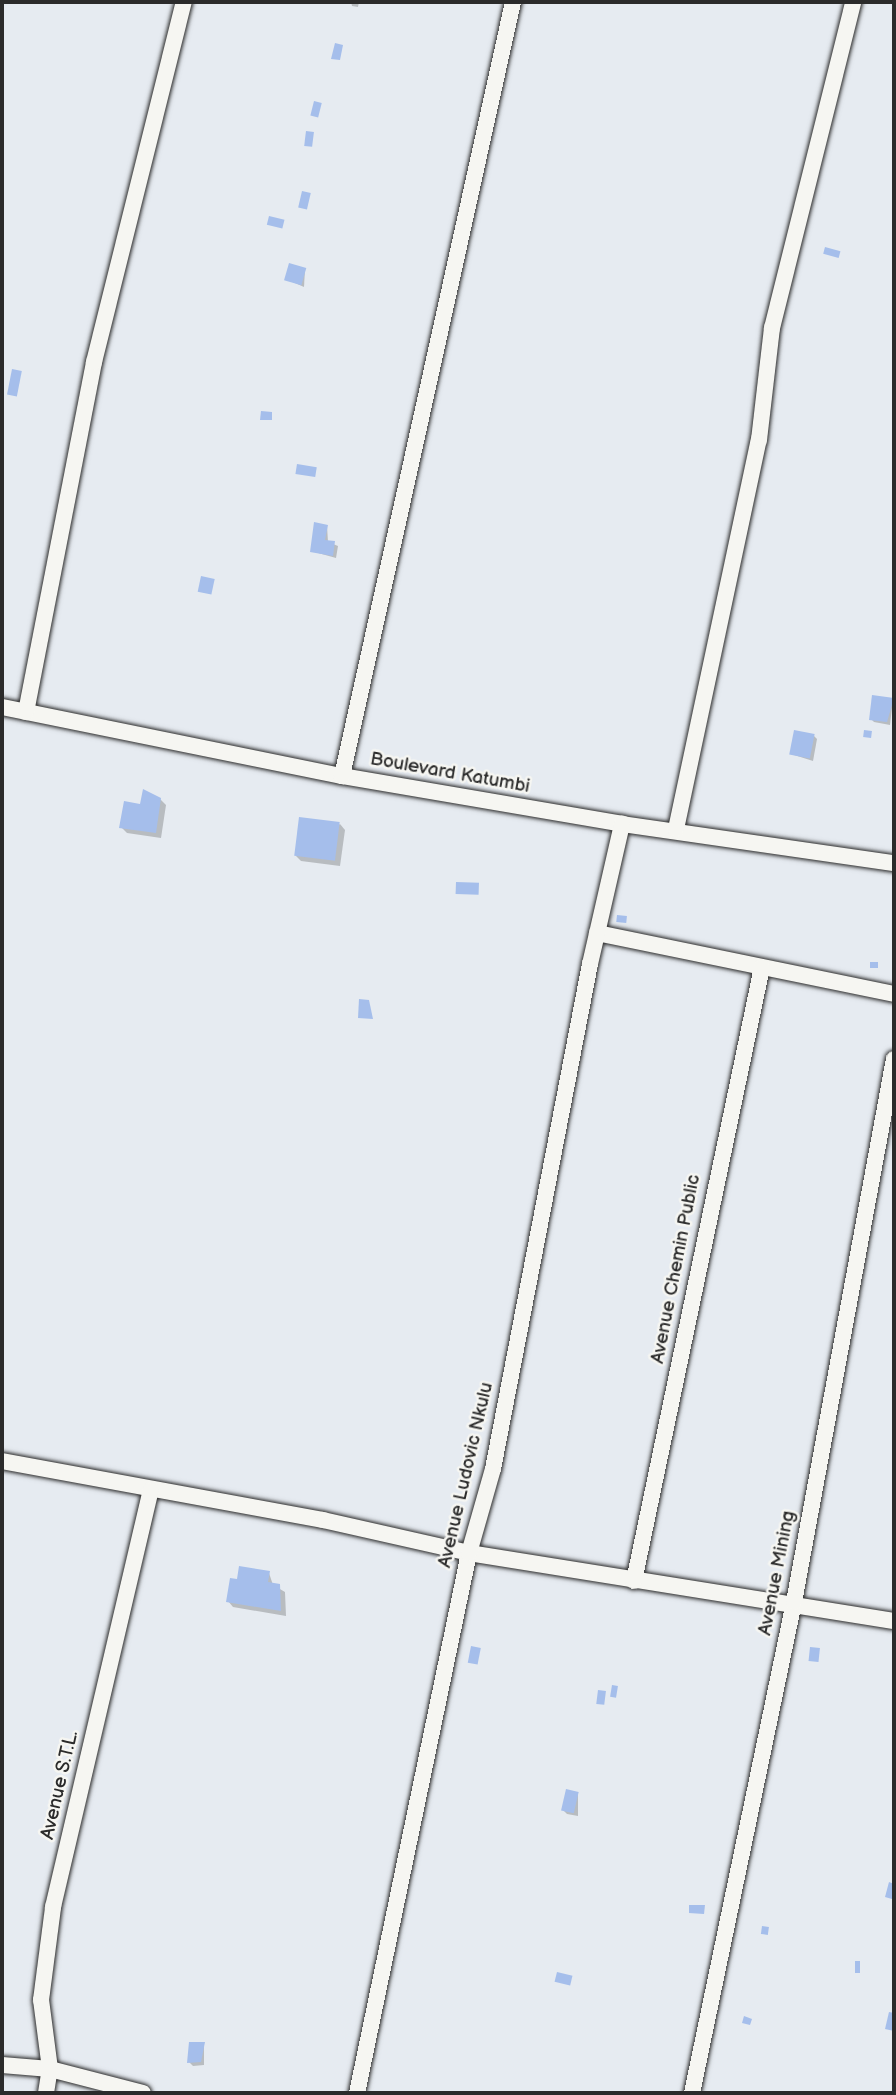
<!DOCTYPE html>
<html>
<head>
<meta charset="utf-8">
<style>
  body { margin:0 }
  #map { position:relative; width:896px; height:2095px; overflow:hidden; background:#e6ebf1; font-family:"Balsamiq Sans",sans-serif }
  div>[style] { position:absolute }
  .shadow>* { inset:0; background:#0003 }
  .building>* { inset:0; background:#a5beeb; transform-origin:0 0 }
  .roads { filter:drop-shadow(0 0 2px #2b2b2b) drop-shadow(0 0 2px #2b2b2b) }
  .minor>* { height:16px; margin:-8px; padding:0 8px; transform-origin:8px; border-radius:8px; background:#f6f6f2 }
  span { translate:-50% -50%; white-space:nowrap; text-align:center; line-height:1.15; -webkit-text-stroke:5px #f6f6f2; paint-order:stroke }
  .street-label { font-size:19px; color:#2b2b2b }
  .frame { position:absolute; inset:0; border:4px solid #2b2b2b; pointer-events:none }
</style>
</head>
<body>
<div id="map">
  <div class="shadow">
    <i style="clip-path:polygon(351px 2px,359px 2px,358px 7px,352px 6px)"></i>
    <i style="clip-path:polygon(305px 269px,304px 287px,286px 279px)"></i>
    <i style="clip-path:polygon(327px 526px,328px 542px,338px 546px,336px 558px,311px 551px)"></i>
    <i style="clip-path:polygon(893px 699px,890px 725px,874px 722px,871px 719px)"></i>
    <i style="clip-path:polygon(814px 736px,817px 739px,813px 761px,791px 754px)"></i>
    <i style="clip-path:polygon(160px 799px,166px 805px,161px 838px,127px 833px,121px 827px,142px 806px)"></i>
    <i style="clip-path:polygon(340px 824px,345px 830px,340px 866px,301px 861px,296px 856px)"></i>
    <i style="clip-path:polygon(269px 1573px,273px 1585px,285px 1592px,286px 1616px,233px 1607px,228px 1601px,238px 1581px)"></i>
    <i style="clip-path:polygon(578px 1793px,578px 1816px,567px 1814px,564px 1811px)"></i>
    <i style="clip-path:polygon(204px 2044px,204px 2065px,193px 2066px,189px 2062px)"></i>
  </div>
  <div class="building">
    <i style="clip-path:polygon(335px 43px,343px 45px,340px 60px,331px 59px)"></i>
    <i style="left:314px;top:101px;width:8px;height:15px;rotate:14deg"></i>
    <i style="left:306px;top:131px;width:8px;height:15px;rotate:7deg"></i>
    <i style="left:302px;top:191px;width:9px;height:17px;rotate:13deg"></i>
    <i style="left:269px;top:216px;width:16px;height:9px;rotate:14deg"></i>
    <i style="left:825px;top:247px;width:16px;height:7px;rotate:15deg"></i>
    <i style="left:289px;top:263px;width:18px;height:18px;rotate:16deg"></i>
    <i style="left:12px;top:369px;width:10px;height:26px;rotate:11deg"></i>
    <i style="clip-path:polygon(261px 411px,272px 412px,272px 420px,260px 420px)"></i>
    <i style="left:297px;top:464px;width:20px;height:10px;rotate:9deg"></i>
    <i style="clip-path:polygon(314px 522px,328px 525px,325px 540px,335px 541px,333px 556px,310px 552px)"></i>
    <i style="left:201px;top:576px;width:14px;height:16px;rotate:12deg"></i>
    <i style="clip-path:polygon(872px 695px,894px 698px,887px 722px,869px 720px)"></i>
    <i style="left:794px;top:730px;width:21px;height:25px;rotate:11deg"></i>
    <i style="left:864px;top:730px;width:8px;height:7px;rotate:7deg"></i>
    <i style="clip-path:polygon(143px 789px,161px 798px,156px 833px,119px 828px,124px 801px,140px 804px)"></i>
    <i style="left:299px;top:817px;width:41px;height:39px;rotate:7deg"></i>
    <i style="left:456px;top:882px;width:23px;height:12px;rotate:2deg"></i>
    <i style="left:617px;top:915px;width:10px;height:7px;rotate:6deg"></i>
    <i style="left:870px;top:962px;width:8px;height:6px"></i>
    <i style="clip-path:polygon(359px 999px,369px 1000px,373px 1019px,358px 1018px)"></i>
    <i style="clip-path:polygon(239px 1566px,270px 1571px,268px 1582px,280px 1584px,281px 1611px,226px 1602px,230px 1578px,237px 1579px)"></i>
    <i style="left:471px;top:1646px;width:10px;height:17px;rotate:11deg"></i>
    <i style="left:810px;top:1647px;width:10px;height:14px;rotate:6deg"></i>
    <i style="left:612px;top:1685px;width:6px;height:12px;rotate:9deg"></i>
    <i style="left:598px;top:1690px;width:8px;height:14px;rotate:7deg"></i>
    <i style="left:566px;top:1789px;width:13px;height:22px;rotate:13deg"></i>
    <i style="clip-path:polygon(889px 1882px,894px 1884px,892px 1899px,885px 1897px)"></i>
    <i style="clip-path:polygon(689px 1905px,705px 1905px,704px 1914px,689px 1913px)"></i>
    <i style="left:762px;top:1926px;width:7px;height:8px;rotate:8deg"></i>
    <i style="left:855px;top:1961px;width:5px;height:12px"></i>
    <i style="left:557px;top:1972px;width:16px;height:10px;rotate:14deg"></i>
    <i style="clip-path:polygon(889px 2012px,894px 2013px,894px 2031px,885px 2029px)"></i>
    <i style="clip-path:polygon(744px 2016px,752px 2019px,750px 2025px,742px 2023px)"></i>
    <i style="clip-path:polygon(189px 2042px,205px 2042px,201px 2062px,187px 2063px)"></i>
  </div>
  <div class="roads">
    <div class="minor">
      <i style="left:2px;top:707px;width:347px;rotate:11.5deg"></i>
      <i style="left:342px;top:776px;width:284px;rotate:9.7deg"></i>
      <i style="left:622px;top:824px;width:275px;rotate:8.2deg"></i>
      <i style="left:26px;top:712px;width:357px;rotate:-79deg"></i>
      <i style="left:94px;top:362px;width:371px;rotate:-76deg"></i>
      <i style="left:342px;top:776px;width:793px;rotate:-77.54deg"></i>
      <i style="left:676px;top:829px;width:398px;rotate:-78deg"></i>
      <i style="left:759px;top:440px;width:113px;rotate:-83.4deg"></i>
      <i style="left:772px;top:328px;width:336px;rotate:-76deg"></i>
      <i style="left:597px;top:933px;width:303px;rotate:11.6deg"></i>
      <i style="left:2px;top:1461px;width:326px;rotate:10.4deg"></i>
      <i style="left:323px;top:1520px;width:150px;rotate:12.7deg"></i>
      <i style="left:469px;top:1553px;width:430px;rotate:9.1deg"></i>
      <i style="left:634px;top:1581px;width:627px;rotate:-78.22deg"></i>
      <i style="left:2px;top:2065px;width:48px;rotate:4.8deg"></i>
      <i style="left:50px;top:2069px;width:96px;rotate:14.5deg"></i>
      <i style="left:46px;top:2093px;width:24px;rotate:-81deg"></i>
      <i style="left:50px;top:2069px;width:70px;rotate:-97.4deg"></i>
      <i style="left:41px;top:2000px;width:94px;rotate:-82.6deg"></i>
      <i style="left:53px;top:1907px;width:428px;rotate:-76.8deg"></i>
      <i style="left:357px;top:2093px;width:551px;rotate:-78.28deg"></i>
      <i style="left:469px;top:1553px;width:87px;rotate:-74.1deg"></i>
      <i style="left:493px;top:1469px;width:514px;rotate:-79.13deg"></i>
      <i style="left:590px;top:964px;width:144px;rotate:-77.1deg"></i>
      <i style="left:692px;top:2093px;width:501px;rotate:-78.26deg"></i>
      <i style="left:794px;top:1602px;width:552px;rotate:-79.57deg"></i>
    </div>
  </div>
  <div class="street-label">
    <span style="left:450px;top:773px;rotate:10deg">Boulevard Katumbi</span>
    <span style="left:676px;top:1269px;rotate:-79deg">Avenue Chemin Public</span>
    <span style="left:466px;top:1475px;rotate:-77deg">Avenue Ludovic Nkulu</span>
    <span style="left:777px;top:1573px;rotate:-79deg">Avenue Mining</span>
    <span style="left:60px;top:1785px;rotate:-77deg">Avenue S.T.L.</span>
  </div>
  <div class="frame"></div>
</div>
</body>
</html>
